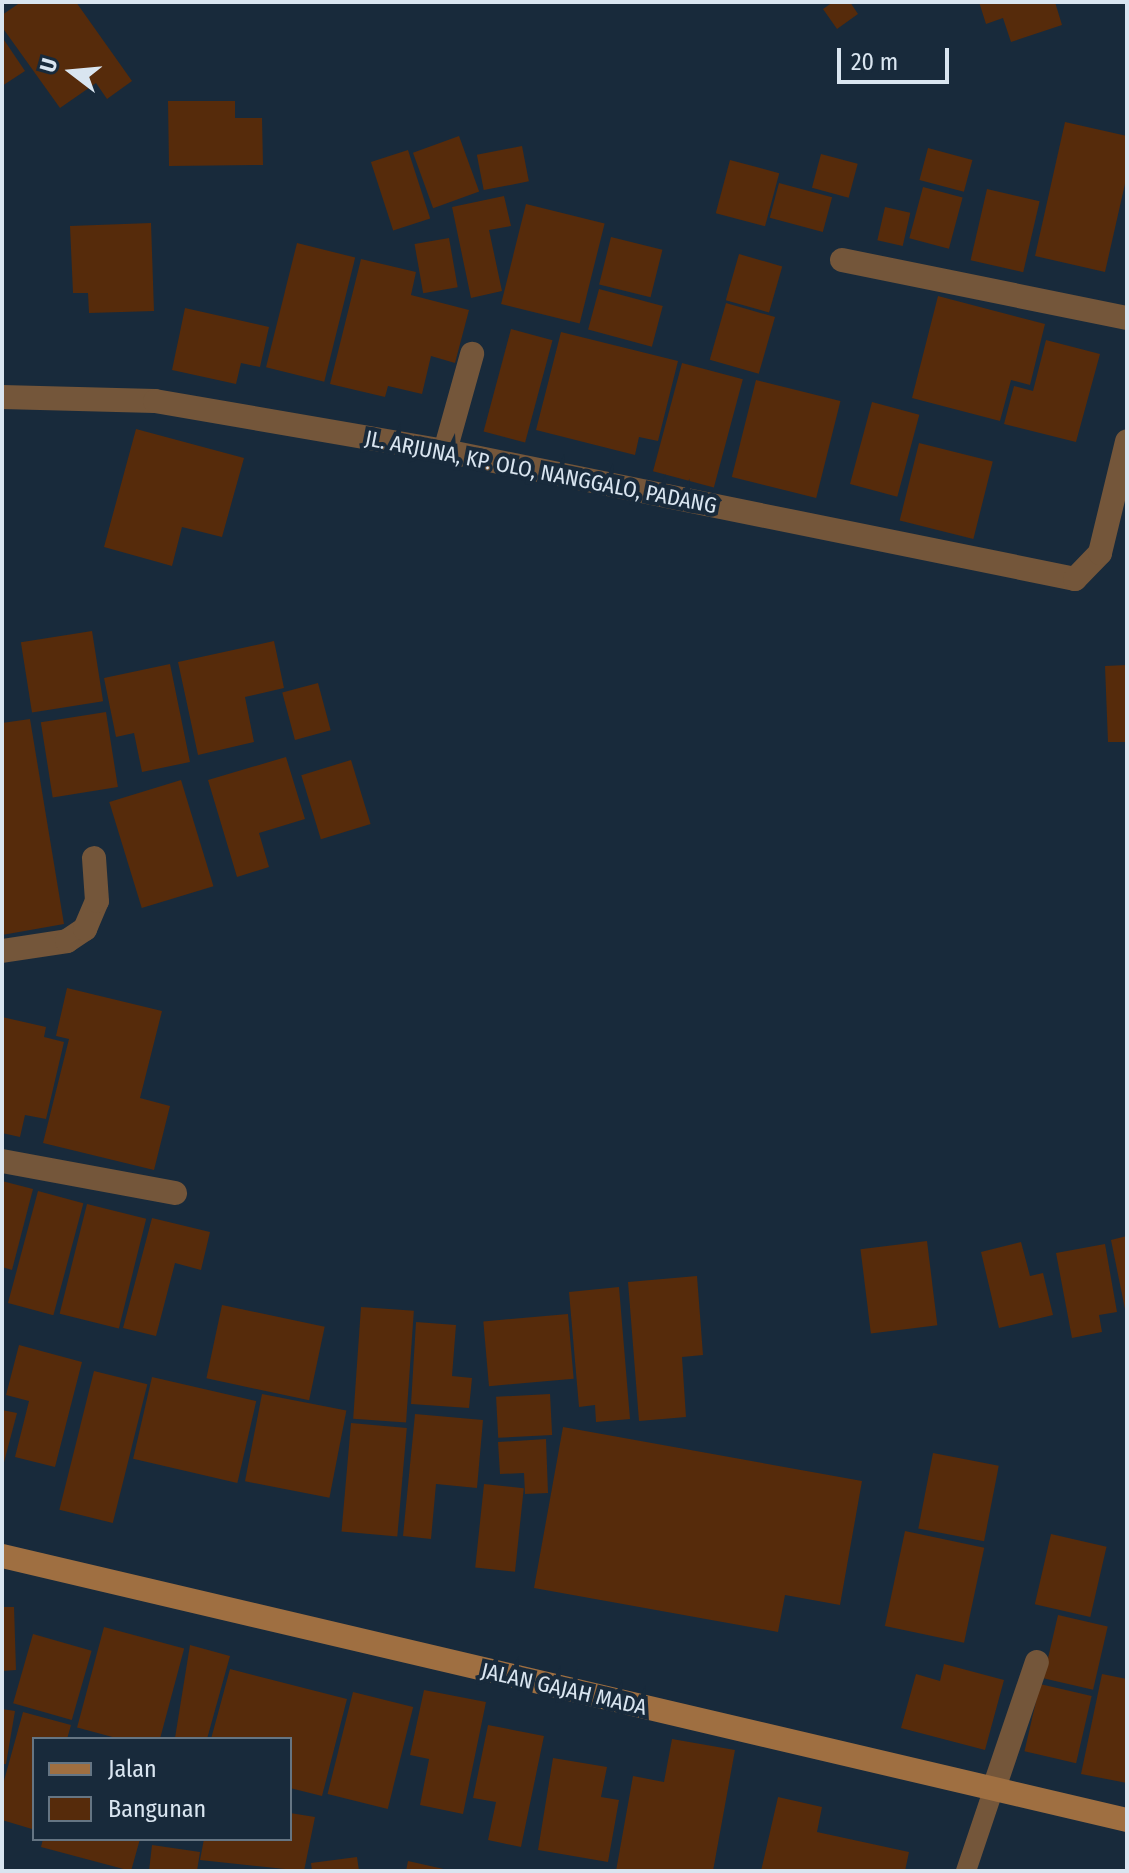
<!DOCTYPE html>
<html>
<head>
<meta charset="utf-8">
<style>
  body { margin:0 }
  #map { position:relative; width:1129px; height:1873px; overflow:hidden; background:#182a3b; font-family:"Fira Sans Condensed",sans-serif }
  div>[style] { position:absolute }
  .building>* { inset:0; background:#562b0b; transform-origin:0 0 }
  .lane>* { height:20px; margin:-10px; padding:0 10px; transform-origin:10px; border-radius:10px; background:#74563a }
  .street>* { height:24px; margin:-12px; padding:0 12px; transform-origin:12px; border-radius:12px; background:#74563a }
  .secondary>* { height:24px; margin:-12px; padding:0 12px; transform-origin:12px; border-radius:12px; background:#9f6f41 }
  span { translate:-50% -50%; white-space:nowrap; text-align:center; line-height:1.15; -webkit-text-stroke:8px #182a3b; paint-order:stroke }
  .street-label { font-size:22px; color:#d9e5f0 }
  .frame { position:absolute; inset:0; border:4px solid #d9e5f0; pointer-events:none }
  .legend { position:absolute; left:32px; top:1737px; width:260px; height:104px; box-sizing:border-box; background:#182a3b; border:2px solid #657583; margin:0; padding:10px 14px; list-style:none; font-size:24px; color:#d9e5f0 }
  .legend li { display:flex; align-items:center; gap:16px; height:40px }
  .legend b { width:40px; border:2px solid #657583 }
  .north { position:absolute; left:32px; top:32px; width:80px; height:80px; -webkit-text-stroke:6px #182a3b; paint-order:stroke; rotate:286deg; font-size:22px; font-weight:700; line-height:32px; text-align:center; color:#d9e5f0 }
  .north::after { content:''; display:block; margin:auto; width:28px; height:36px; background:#d9e5f0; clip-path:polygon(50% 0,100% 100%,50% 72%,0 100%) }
  .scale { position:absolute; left:837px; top:48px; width:112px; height:36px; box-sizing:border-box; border:4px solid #d9e5f0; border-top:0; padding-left:10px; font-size:24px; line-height:28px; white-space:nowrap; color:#d9e5f0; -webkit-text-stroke:6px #182a3b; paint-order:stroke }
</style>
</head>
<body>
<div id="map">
  <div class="building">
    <i style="clip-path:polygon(21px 2px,76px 2px,132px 81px,107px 99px,96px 83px,60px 108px,2px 27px,2px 15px)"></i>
    <i style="clip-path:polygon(833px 2px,850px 2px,858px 14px,837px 29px,823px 9px)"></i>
    <i style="clip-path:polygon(979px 2px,1055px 2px,1062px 25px,1011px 42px,1003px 18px,986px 24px)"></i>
    <i style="clip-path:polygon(2px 37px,25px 71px,2px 86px)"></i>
    <i style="clip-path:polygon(168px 101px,235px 101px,235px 118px,262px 118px,263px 165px,169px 166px)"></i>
    <i style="clip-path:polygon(1065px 122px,1127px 136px,1127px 175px,1105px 272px,1035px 256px)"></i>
    <i style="left:459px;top:136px;width:59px;height:49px;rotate:70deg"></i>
    <i style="left:522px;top:146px;width:36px;height:46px;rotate:79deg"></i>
    <i style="left:928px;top:148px;width:46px;height:33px;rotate:15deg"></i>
    <i style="left:408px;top:150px;width:72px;height:39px;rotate:72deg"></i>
    <i style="left:821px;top:154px;width:38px;height:35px;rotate:15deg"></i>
    <i style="left:730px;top:160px;width:51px;height:55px;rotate:15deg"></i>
    <i style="left:779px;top:183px;width:55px;height:36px;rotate:15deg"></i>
    <i style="left:923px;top:187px;width:41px;height:53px;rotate:15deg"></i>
    <i style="left:987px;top:189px;width:54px;height:73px;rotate:13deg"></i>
    <i style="clip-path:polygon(504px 196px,511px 226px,489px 230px,502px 291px,471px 298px,452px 207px)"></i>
    <i style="left:526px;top:204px;width:81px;height:103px;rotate:14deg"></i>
    <i style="left:885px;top:207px;width:26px;height:34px;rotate:13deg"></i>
    <i style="clip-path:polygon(151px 223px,154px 311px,89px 313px,88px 293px,73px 293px,70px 226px)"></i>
    <i style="left:611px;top:237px;width:53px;height:49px;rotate:14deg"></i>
    <i style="left:449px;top:238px;width:50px;height:35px;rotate:80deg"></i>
    <i style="left:297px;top:243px;width:60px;height:128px;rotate:14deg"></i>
    <i style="left:739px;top:254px;width:45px;height:48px;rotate:16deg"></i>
    <i style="clip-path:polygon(361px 259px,416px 272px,411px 295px,469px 310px,455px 363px,431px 356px,422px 394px,388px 386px,385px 397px,330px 384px)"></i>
    <i style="left:599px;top:289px;width:66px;height:42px;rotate:15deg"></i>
    <i style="clip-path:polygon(938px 296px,1045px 324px,1030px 385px,1011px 380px,1000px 421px,912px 398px)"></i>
    <i style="left:726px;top:303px;width:51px;height:59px;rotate:16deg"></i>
    <i style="clip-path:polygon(185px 308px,269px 327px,260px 367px,241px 363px,236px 384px,172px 370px)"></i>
    <i style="left:511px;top:329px;width:43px;height:106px;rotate:15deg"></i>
    <i style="clip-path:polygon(561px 332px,678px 361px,658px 441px,639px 437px,635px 455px,536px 430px)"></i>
    <i style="clip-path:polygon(1046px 340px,1100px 354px,1076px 442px,1004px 424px,1014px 386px,1033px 391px)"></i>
    <i style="left:682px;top:363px;width:63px;height:112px;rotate:15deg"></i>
    <i style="left:756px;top:380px;width:87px;height:100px;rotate:14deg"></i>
    <i style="left:872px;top:402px;width:49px;height:85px;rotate:15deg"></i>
    <i style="clip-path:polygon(136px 429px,244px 458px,222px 537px,182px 527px,172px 566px,104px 547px)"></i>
    <i style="left:919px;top:443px;width:76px;height:80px;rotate:14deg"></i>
    <i style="left:92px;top:631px;width:71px;height:72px;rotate:81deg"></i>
    <i style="clip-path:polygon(274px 641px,284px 688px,245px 697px,254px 742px,198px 755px,178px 662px)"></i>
    <i style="clip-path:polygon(170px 664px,190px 762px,142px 772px,134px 733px,116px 737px,104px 678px)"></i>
    <i style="clip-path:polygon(1127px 665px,1127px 742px,1108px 742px,1105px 666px)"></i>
    <i style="left:318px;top:683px;width:49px;height:37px;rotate:75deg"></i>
    <i style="left:106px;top:712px;width:76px;height:66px;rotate:81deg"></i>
    <i style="clip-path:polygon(30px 719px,64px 924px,2px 935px,2px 723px)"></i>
    <i style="clip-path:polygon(286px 757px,305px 819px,259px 833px,269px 867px,237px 877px,208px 780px)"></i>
    <i style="left:351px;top:760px;width:67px;height:52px;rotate:73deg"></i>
    <i style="left:181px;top:780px;width:111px;height:75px;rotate:73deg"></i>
    <i style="clip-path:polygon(67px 988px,162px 1011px,140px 1098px,170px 1106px,154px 1170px,43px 1143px,69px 1039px,56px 1036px)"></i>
    <i style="clip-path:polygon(2px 1017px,46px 1027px,44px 1037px,64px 1042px,46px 1119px,25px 1115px,20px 1137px,2px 1133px)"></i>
    <i style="clip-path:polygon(2px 1181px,33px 1189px,12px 1270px,2px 1267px)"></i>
    <i style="left:38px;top:1191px;width:47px;height:116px;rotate:15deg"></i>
    <i style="left:87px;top:1204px;width:61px;height:113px;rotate:14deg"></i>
    <i style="clip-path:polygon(152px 1218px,210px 1232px,201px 1270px,175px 1263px,156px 1336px,123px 1328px)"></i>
    <i style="clip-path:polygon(1127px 1236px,1127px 1313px,1126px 1314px,1111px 1240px)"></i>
    <i style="left:927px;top:1241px;width:85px;height:67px;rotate:83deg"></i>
    <i style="clip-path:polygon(1021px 1242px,1030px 1276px,1043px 1273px,1053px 1315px,999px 1328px,981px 1252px)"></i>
    <i style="clip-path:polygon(1105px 1244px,1117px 1312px,1099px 1315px,1102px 1332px,1072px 1338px,1056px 1253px)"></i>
    <i style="clip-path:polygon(697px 1276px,703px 1355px,682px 1357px,686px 1417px,639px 1421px,628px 1282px)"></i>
    <i style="clip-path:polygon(619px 1287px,630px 1419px,596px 1422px,595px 1405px,579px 1407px,569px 1292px)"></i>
    <i style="left:222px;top:1305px;width:105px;height:75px;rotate:12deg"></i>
    <i style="left:361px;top:1307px;width:53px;height:112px;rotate:4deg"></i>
    <i style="left:568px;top:1314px;width:65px;height:85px;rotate:85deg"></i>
    <i style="clip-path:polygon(416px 1322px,456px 1325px,452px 1376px,472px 1378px,469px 1408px,411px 1404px)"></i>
    <i style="clip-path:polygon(19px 1345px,82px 1362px,55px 1467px,15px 1457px,29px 1401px,6px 1395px)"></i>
    <i style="left:94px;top:1371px;width:55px;height:143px;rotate:14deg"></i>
    <i style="left:152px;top:1377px;width:107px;height:84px;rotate:13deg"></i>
    <i style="left:262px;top:1394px;width:86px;height:89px;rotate:11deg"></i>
    <i style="left:550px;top:1394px;width:41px;height:54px;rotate:87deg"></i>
    <i style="clip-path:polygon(2px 1410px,17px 1413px,3px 1466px,2px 1466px)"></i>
    <i style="clip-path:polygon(415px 1414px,483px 1420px,477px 1488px,436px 1484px,431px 1539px,403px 1536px)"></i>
    <i style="left:351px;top:1423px;width:56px;height:109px;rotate:5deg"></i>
    <i style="clip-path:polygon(563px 1427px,862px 1481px,840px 1605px,785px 1595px,778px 1632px,534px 1588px)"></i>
    <i style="clip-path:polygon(546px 1439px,548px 1493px,525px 1494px,524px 1473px,500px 1474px,498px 1442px)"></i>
    <i style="left:933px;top:1453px;width:67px;height:77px;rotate:11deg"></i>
    <i style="left:484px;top:1484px;width:40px;height:84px;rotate:6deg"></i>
    <i style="left:905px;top:1531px;width:81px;height:97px;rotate:12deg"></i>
    <i style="left:1051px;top:1534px;width:57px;height:72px;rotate:13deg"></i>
    <i style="clip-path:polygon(2px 1607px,14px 1607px,16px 1670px,2px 1671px)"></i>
    <i style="left:1058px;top:1615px;width:51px;height:65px;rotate:13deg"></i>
    <i style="left:104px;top:1627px;width:83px;height:104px;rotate:15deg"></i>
    <i style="left:33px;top:1634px;width:61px;height:72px;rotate:16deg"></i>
    <i style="clip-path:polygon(190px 1645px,230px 1656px,207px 1739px,175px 1738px)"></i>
    <i style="clip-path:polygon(944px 1664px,1004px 1680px,985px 1750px,901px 1728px,916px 1674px,940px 1681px)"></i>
    <i style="clip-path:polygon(230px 1669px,347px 1699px,322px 1796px,290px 1788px,290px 1739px,211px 1739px)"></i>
    <i style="clip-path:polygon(1102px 1674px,1127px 1679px,1127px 1783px,1081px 1774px)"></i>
    <i style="left:1040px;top:1684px;width:53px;height:69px;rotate:13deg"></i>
    <i style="clip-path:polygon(424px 1690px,486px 1702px,463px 1814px,420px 1805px,429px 1759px,410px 1755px)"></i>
    <i style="left:353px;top:1692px;width:62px;height:105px;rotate:14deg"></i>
    <i style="clip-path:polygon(2px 1709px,15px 1711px,6px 1764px,2px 1764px)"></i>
    <i style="clip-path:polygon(23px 1712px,71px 1725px,67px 1739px,34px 1739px,32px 1829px,2px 1820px,2px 1788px)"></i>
    <i style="clip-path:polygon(488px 1725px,544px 1736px,521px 1847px,488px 1840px,496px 1802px,473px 1798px)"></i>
    <i style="clip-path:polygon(672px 1739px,735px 1750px,713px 1871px,616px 1871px,633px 1776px,664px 1782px)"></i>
    <i style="clip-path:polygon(553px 1758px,607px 1767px,601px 1797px,619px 1800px,608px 1862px,538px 1850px)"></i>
    <i style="clip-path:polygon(778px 1797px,822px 1807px,817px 1832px,909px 1852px,905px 1871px,761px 1871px)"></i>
    <i style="clip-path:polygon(290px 1813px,315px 1817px,304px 1871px,200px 1860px,204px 1839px,290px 1839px)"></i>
    <i style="clip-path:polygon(43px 1839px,140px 1839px,131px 1871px,41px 1847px)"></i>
    <i style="clip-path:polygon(152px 1845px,200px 1852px,197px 1871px,149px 1871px)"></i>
    <i style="clip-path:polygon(357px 1857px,359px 1871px,312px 1871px,311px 1863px)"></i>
    <i style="clip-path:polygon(408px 1861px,448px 1870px,447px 1871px,406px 1871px)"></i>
  </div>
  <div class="lane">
    <i style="left:966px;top:1871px;width:88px;rotate:-71.4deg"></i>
  </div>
  <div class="street">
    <i style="left:842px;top:260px;width:291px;rotate:11.5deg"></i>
    <i style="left:2px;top:397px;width:153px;rotate:1.5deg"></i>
    <i style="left:155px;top:401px;width:294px;rotate:9.8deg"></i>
    <i style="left:445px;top:451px;width:643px;rotate:11.48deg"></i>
    <i style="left:1075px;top:579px;width:36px;rotate:-46deg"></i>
    <i style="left:1100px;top:553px;width:115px;rotate:-76.4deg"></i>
    <i style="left:445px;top:451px;width:101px;rotate:-74.4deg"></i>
    <i style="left:2px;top:951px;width:66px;rotate:-8.7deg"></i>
    <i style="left:67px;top:941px;width:22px;rotate:-34deg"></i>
    <i style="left:85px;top:929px;width:30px;rotate:-67deg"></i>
    <i style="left:97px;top:901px;width:43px;rotate:-94deg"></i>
    <i style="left:2px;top:1161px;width:176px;rotate:10.5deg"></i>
    <i style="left:994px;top:1788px;width:133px;rotate:-71.2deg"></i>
  </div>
  <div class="secondary">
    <i style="left:2px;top:1556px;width:1156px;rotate:13.21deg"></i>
  </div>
  <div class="street-label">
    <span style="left:541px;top:472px;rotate:11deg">JL. ARJUNA, KP. OLO, NANGGALO, PADANG</span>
    <span style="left:564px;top:1689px;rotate:13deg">JALAN GAJAH MADA</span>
  </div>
  <div class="frame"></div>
  <ul class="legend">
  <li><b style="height:10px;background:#9f6f41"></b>Jalan</li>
  <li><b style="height:22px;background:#562b0b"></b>Bangunan</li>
  </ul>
  <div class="north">U</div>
  <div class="scale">20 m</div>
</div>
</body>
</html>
